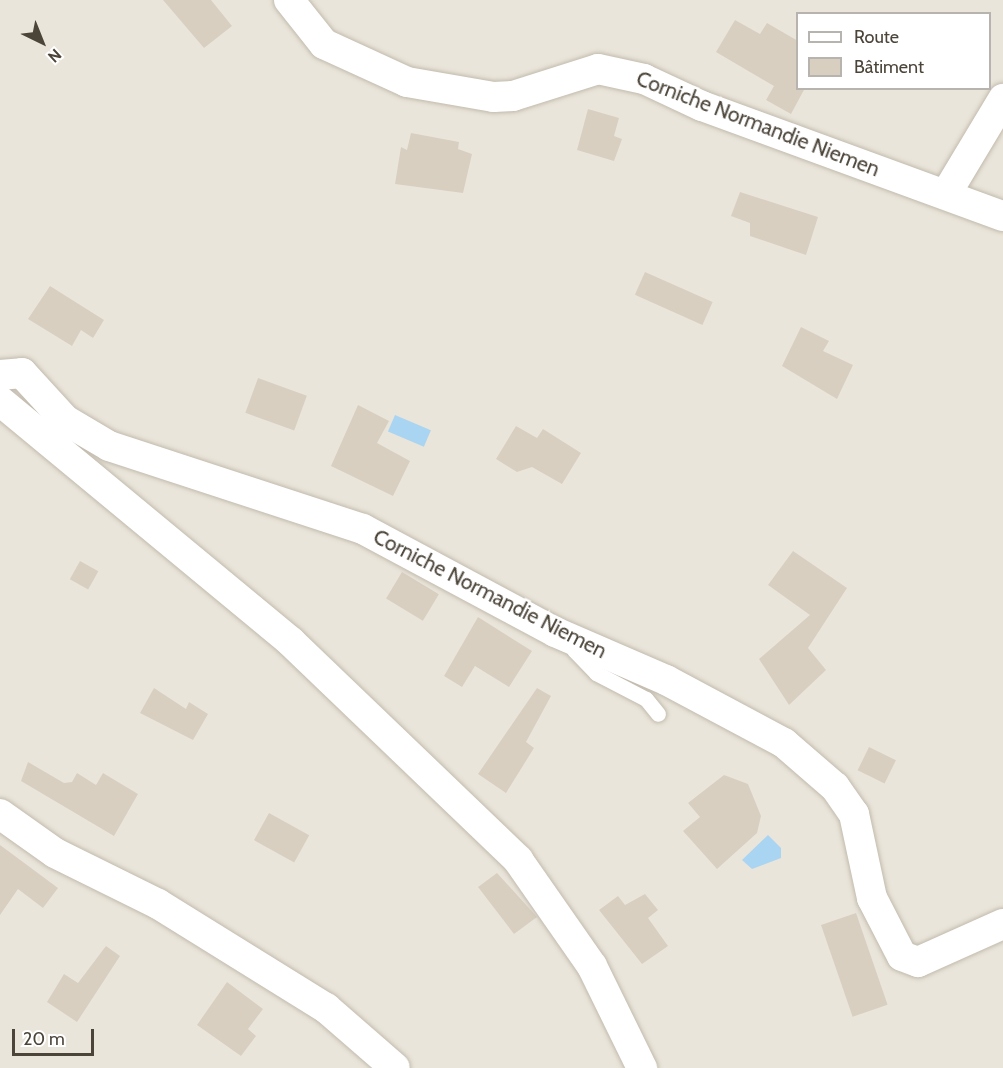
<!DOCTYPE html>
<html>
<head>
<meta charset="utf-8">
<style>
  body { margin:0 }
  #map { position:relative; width:1003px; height:1068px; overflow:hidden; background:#f6f3ec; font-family:Cabin,sans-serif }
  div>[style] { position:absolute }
  .residential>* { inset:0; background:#eae5da }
  .water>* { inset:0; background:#a9d4f2; transform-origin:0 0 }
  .building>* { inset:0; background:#d8cfc1; transform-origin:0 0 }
  .roads { filter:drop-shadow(0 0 2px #c2bbae) drop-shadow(0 0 2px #c2bbae) }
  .lane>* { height:15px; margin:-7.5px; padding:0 7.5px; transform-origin:7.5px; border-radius:7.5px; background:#fff }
  .street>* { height:30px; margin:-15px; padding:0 15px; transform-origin:15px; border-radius:15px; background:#fff }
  span { translate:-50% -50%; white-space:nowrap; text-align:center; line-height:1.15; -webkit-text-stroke:5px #fff; paint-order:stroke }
  .street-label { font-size:21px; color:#4b4439 }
  .legend { position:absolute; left:796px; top:12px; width:195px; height:78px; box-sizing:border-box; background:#fff; border:2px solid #b7b4b0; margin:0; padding:8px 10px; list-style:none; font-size:18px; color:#4b4439 }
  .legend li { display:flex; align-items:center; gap:12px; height:30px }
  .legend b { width:30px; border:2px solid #b7b4b0 }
  .north { position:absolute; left:12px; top:12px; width:60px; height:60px; -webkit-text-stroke:4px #fff; paint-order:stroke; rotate:137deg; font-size:16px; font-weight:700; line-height:24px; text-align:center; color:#4b4439 }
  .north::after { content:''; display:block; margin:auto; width:21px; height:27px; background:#4b4439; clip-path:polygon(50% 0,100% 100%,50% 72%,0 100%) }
  .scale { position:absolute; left:12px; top:1029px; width:82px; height:27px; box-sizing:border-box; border:3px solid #4b4439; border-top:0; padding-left:8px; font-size:18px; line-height:21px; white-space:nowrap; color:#4b4439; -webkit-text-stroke:4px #fff; paint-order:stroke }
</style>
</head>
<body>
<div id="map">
  <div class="residential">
    <i style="clip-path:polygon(evenodd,0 0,1003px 0,1003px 1068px,0 1068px,0 0,798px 14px,990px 14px,990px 88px,798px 88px,798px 14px)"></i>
  </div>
  <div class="water">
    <i style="left:395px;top:415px;width:39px;height:18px;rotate:23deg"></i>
    <i style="clip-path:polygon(768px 835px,781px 848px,781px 858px,752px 869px,742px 860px)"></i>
  </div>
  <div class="building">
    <i style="clip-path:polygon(163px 0,211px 0,232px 26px,204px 48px)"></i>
    <i style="clip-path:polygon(735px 20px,760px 34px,767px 23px,798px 41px,798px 88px,805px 88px,791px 114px,766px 100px,774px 86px,716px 52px)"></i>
    <i style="clip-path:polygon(588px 109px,619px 118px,614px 136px,622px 139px,614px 161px,577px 150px)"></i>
    <i style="clip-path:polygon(411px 133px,459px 142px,458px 149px,472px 154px,463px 193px,395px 184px,401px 147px,407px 150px)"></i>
    <i style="clip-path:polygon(740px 192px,818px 217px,806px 255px,750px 236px,750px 223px,731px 216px)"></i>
    <i style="left:645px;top:272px;width:74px;height:25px;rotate:24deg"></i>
    <i style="clip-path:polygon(50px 286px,104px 320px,93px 338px,81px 330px,72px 346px,28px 319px)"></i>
    <i style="clip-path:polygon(801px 327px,829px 341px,823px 351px,853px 365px,837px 399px,782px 366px)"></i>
    <i style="left:258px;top:378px;width:52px;height:37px;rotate:20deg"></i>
    <i style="clip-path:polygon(358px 405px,389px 421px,377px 443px,410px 461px,393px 496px,331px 466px)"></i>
    <i style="clip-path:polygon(516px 426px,537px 438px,543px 429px,581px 453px,562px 484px,532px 467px,517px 472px,496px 459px)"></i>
    <i style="clip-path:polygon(793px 551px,847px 588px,808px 648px,826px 670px,789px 705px,759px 659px,810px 615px,768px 585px)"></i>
    <i style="left:80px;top:561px;width:21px;height:21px;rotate:29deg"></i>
    <i style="left:402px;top:572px;width:43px;height:31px;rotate:31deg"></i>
    <i style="clip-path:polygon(478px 617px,532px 651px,509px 687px,475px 666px,462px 687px,444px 676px)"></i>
    <i style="clip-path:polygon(154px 688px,186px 709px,189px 702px,208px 714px,193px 740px,140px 713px)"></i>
    <i style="clip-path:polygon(537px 688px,551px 696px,526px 742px,534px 748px,506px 793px,478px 774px)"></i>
    <i style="left:869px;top:747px;width:30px;height:26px;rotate:26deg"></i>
    <i style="clip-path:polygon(28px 762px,64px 783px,72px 782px,77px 773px,96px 785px,103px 773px,138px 794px,114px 836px,21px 781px)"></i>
    <i style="clip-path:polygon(724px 775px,748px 784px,761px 816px,757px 833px,717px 869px,683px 831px,700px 817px,688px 803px)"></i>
    <i style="left:269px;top:813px;width:46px;height:31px;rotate:29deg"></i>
    <i style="clip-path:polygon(0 845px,58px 888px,43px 908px,18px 889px,0 915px)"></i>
    <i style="clip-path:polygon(497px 873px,537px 917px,514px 934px,478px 887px)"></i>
    <i style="clip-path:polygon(645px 894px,658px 910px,648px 918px,668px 946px,642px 964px,599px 910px,618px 896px,625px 905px)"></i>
    <i style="left:856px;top:913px;width:97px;height:37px;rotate:71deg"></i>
    <i style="clip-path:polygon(106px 946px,120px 956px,77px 1022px,47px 1002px,64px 974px,78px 983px)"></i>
    <i style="clip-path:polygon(227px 982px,263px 1009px,248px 1029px,256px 1036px,241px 1056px,197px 1025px)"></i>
  </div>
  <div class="roads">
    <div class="lane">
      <i style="left:575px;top:644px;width:6px;rotate:99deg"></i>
      <i style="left:574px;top:650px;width:32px;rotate:46deg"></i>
      <i style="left:596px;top:673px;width:56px;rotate:27.5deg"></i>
      <i style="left:646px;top:699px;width:19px;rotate:51deg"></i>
    </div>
    <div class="street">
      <i style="left:289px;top:0;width:56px;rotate:51.5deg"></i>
      <i style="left:324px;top:44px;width:91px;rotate:24.6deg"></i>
      <i style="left:407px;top:82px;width:88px;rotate:9.8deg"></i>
      <i style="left:494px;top:97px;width:19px;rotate:-3deg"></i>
      <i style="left:513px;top:96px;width:89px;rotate:-17.6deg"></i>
      <i style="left:598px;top:69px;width:47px;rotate:12.3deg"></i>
      <i style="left:644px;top:79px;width:64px;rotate:25deg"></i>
      <i style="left:702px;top:106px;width:320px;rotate:20.1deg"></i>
      <i style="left:946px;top:194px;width:111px;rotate:-59deg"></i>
      <i style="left:0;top:375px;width:22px;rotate:-5deg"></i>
      <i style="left:22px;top:373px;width:64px;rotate:47.5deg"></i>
      <i style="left:65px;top:420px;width:51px;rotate:30.6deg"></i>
      <i style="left:109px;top:446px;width:267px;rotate:18.1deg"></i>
      <i style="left:363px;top:529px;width:218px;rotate:28.2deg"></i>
      <i style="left:555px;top:632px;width:121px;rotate:23.4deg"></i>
      <i style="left:666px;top:680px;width:134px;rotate:28.1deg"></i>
      <i style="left:784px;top:743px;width:67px;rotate:40.8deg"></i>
      <i style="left:835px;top:787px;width:33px;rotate:55deg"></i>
      <i style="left:854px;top:814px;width:86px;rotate:77.9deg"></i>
      <i style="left:872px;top:898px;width:65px;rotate:62.7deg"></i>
      <i style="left:902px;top:956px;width:17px;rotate:21deg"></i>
      <i style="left:918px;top:962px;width:93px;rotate:-24.1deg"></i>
      <i style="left:0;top:401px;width:378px;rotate:39.6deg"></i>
      <i style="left:291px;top:642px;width:315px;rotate:43.8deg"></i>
      <i style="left:518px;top:860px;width:129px;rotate:55.1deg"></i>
      <i style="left:592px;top:966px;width:114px;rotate:63.9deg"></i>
      <i style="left:0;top:814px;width:67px;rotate:35.3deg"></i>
      <i style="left:55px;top:853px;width:115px;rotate:26.3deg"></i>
      <i style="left:158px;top:904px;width:198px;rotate:31.8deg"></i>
      <i style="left:326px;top:1008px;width:91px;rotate:41deg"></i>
    </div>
  </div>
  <div class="street-label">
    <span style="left:758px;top:124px;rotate:21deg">Corniche Normandie Niemen</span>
    <span style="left:490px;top:594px;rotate:27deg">Corniche Normandie Niemen</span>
  </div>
  <ul class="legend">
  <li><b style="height:8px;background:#fff"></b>Route</li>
  <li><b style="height:16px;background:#d8cfc1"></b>Bâtiment</li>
  </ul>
  <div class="north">N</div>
  <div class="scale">20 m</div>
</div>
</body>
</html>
